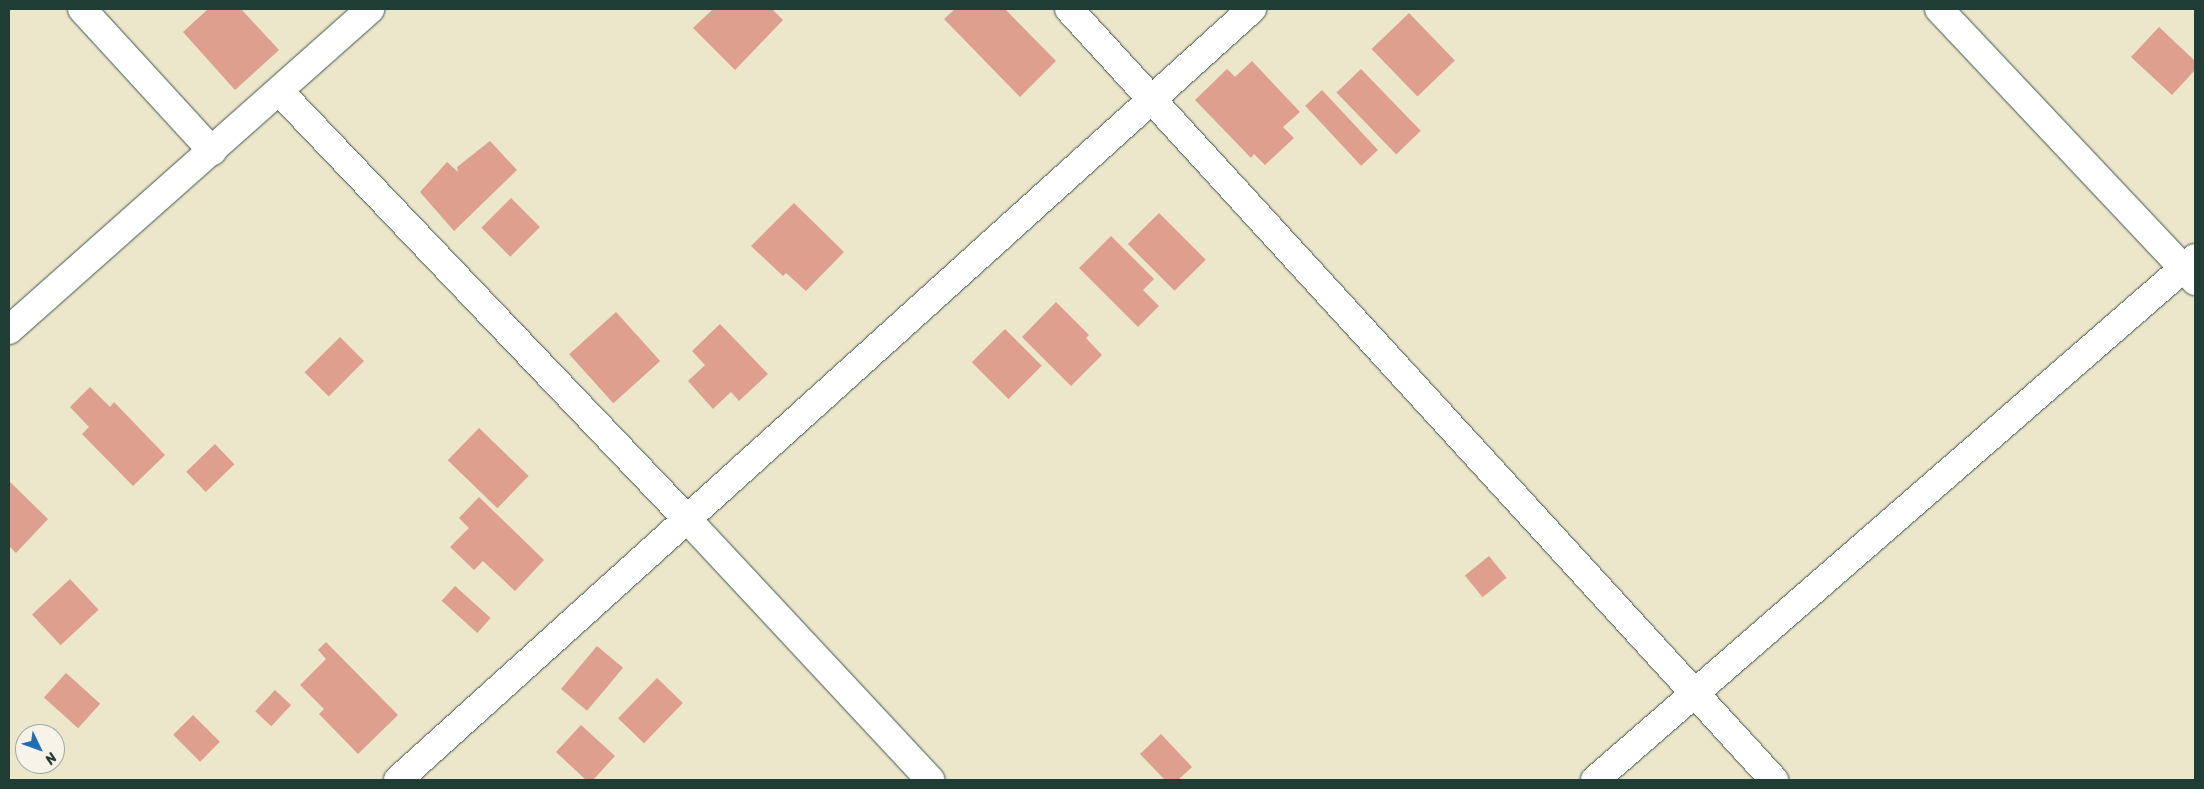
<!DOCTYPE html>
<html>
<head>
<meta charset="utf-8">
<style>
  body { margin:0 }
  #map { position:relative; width:2204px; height:789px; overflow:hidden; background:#ece6cb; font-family:Sriracha,sans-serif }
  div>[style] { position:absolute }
  .building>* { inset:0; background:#de9f8f; transform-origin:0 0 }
  .roads { filter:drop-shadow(0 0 1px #3e564b) drop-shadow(0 0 1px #3e564b) }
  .minor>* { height:28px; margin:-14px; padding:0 14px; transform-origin:14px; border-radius:14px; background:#fff }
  span { translate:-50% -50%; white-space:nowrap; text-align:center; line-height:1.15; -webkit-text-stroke:4.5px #f7f3e8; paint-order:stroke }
  .frame { position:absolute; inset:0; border:10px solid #1f3d34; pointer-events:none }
  .north { position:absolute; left:15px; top:724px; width:50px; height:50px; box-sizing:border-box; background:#f7f3e8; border:1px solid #a1aaa0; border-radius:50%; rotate:132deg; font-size:14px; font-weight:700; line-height:20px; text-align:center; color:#1f3d34 }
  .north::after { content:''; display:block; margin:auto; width:18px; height:22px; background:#1f6fb2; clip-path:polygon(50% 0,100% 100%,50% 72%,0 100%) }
</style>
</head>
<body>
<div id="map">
  <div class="building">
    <i style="clip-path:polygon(208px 9px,241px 9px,279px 50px,235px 90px,183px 32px)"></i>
    <i style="clip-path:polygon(713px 9px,772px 9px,783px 20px,735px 70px,693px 28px)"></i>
    <i style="clip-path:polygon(955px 9px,1005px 9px,1056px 61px,1020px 97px,944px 19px)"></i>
    <i style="left:1409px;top:13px;width:66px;height:52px;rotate:46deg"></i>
    <i style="clip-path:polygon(2159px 27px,2195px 61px,2195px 70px,2172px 95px,2131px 57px)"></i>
    <i style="clip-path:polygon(1252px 61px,1300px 112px,1283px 127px,1294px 138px,1265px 165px,1254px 154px,1251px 158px,1195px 100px,1227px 69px,1235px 77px)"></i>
    <i style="left:1361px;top:69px;width:86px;height:34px;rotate:46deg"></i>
    <i style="left:1322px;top:90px;width:82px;height:23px;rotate:47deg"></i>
    <i style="clip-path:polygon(490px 141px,517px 170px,454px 231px,420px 192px,447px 162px,458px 172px,457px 167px)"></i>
    <i style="left:511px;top:198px;width:41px;height:42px;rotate:45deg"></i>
    <i style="clip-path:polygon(794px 203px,844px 252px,806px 291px,786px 273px,783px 276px,751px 246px)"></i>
    <i style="left:1159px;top:213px;width:66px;height:44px;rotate:45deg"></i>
    <i style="clip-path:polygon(1111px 236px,1154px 279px,1143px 290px,1159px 306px,1138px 327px,1079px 268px)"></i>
    <i style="clip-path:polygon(1056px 302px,1089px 335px,1086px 338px,1102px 355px,1071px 386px,1022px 337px)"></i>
    <i style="left:616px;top:312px;width:66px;height:63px;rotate:48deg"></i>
    <i style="clip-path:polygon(720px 324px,768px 374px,739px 401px,731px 392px,713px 409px,688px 381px,705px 365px,692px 351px)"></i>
    <i style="left:1005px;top:329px;width:52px;height:47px;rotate:45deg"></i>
    <i style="left:340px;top:337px;width:34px;height:50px;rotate:45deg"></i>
    <i style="clip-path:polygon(90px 387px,110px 407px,114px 402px,165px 455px,133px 486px,82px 434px,89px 427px,70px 407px)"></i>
    <i style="left:479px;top:428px;width:69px;height:45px;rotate:44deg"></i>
    <i style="left:215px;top:444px;width:28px;height:40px;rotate:46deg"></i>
    <i style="clip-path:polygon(9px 481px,48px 519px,16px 553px,9px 546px)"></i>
    <i style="clip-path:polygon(479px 497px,544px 560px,515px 591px,483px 561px,474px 570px,450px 547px,469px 528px,459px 518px)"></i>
    <i style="left:1489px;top:556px;width:28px;height:31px;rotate:51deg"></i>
    <i style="left:70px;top:579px;width:42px;height:52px;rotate:47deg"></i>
    <i style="left:455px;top:586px;width:48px;height:20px;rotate:42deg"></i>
    <i style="clip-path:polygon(326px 642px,398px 715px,358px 754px,319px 714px,324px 709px,300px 685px,326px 659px,318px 650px)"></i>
    <i style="left:597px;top:646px;width:34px;height:56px;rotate:40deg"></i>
    <i style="left:66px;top:673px;width:46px;height:33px;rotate:42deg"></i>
    <i style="left:657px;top:678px;width:36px;height:56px;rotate:44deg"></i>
    <i style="left:275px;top:690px;width:22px;height:29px;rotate:43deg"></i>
    <i style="left:193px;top:715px;width:38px;height:28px;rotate:45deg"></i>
    <i style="clip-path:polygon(581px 725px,615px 756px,593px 780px,586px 780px,556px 752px)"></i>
    <i style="clip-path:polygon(1161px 734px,1192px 767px,1178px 780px,1165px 780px,1140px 754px)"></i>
  </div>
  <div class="roads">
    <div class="minor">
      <i style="left:82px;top:9px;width:193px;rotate:47.5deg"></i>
      <i style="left:1069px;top:9px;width:1045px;rotate:47.56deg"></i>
      <i style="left:1939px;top:9px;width:374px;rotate:46.7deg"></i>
      <i style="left:279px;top:91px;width:591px;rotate:46.37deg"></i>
      <i style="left:687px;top:519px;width:357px;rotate:47deg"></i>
      <i style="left:9px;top:330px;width:483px;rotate:-41.6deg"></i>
      <i style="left:398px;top:780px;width:1151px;rotate:-42.08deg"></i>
      <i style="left:1595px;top:780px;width:795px;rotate:-41.02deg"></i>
    </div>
  </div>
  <div class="frame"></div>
  <div class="north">N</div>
</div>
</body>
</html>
